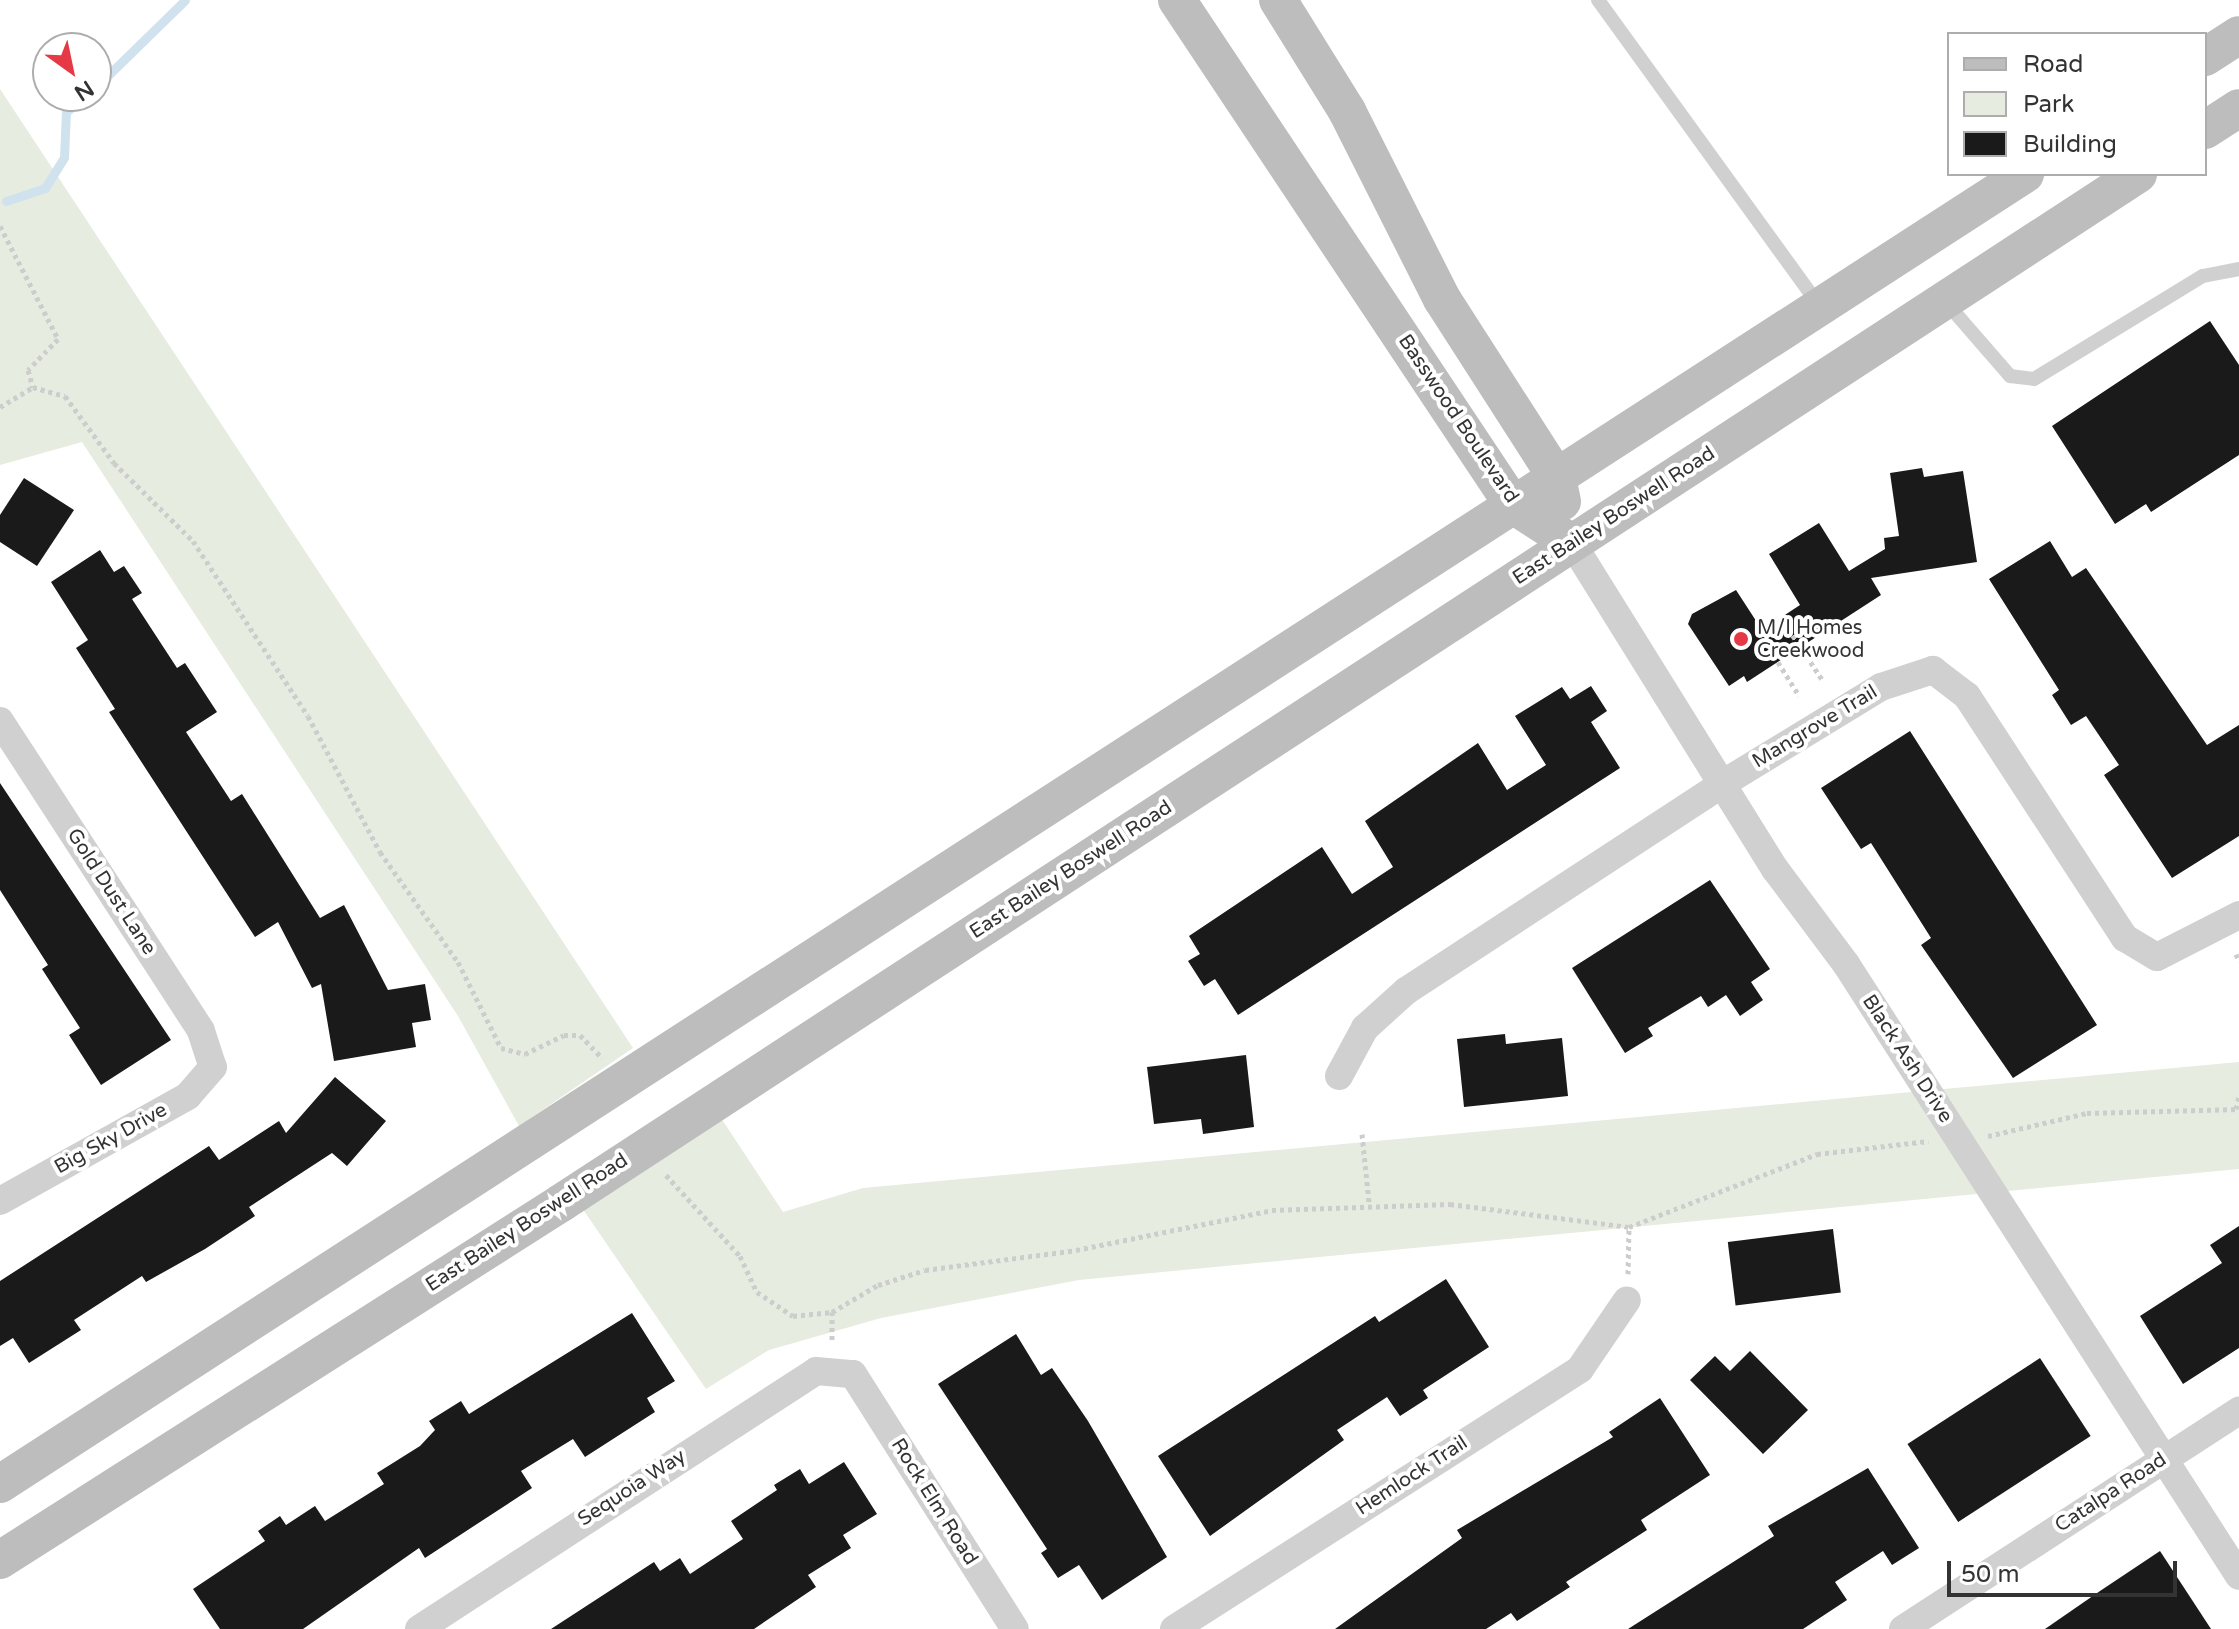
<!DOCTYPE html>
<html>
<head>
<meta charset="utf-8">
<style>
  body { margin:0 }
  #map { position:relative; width:2239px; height:1629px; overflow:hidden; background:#fff; font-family:"Varela Round",sans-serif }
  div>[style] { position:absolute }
  .green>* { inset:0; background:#e6ecdf }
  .stream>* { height:9px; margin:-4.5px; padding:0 4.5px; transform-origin:4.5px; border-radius:4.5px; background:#cfe2ee }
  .building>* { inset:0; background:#1a1a1a; transform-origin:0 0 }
  .path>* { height:5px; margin-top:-2.5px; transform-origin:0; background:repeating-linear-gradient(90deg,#cdcdcd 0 4px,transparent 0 8px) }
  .lane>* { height:14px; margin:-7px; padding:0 7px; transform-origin:7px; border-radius:7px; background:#d0d0d0 }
  .street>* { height:28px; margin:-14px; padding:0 14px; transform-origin:14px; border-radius:14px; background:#d0d0d0 }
  .secondary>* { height:38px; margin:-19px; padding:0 19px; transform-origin:19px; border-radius:19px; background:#bdbdbd }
  .dots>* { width:22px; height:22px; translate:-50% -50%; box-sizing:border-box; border:4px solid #fff; border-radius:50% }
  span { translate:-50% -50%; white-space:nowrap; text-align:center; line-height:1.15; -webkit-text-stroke:8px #fff; paint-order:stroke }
  .street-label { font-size:20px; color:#333 }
  .poi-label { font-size:20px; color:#333 }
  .left { translate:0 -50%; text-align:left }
  .legend { position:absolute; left:1947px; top:32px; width:260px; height:144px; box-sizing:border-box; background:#fff; border:2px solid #adadad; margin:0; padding:10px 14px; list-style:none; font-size:24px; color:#333 }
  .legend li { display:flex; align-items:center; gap:16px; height:40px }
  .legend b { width:40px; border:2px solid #adadad }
  .north { position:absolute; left:32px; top:32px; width:80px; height:80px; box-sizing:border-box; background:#fff; border:2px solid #adadad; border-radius:50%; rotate:147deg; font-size:22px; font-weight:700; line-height:32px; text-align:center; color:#333 }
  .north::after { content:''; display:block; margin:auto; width:28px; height:36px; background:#e63946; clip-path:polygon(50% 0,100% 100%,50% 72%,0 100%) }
  .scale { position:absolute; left:1947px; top:1561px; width:230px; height:36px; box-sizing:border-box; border:4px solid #333; border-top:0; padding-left:10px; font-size:24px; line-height:28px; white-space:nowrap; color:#333; -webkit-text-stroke:6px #fff; paint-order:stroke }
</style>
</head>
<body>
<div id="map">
  <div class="green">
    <i style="clip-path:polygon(0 89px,633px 1048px,519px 1126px,458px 1016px,82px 442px,0 465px)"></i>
    <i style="clip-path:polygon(2239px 1062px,2239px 1169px,1079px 1280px,881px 1318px,769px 1350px,706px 1389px,580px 1205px,721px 1118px,783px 1212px,863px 1188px)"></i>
  </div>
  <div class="stream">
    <i style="left:96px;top:87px;width:124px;rotate:-44.3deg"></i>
    <i style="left:6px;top:201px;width:41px;rotate:-18.4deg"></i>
    <i style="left:45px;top:188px;width:36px;rotate:-58deg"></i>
    <i style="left:64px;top:157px;width:45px;rotate:-87.5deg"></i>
    <i style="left:66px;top:112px;width:25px;rotate:-40deg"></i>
  </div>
  <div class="building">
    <i style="clip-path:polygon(2210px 321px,2239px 365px,2239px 455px,2151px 512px,2146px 504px,2115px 524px,2052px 426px)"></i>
    <i style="clip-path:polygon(1922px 468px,1924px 477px,1963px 471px,1977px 562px,1871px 578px,1881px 595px,1747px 682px,1744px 676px,1729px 686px,1688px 624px,1692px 614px,1736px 590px,1762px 630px,1800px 605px,1769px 554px,1819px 523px,1849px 571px,1885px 549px,1884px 538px,1899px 536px,1890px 473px)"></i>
    <i style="clip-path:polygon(24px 478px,74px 510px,37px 566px,0 542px,0 515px)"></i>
    <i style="clip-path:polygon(2050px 541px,2072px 577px,2086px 568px,2207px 745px,2239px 725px,2239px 836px,2172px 878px,2104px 775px,2119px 765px,2086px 716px,2071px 725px,2052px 695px,2059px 690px,1989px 579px)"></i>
    <i style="clip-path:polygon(100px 550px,114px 572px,124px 566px,142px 593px,132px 599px,177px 668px,185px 663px,217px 712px,186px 732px,231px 801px,242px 794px,320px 918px,344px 905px,388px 990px,425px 984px,431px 1020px,412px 1023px,416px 1047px,334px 1061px,321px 984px,312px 988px,278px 922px,255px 937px,109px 712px,115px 709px,76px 648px,88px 640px,51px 582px)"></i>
    <i style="clip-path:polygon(1591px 686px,1607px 711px,1591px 722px,1620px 768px,1238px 1015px,1215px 979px,1204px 986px,1188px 961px,1200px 954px,1189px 936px,1322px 847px,1352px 894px,1393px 867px,1365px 821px,1478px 743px,1507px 790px,1546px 765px,1515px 716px,1562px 687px,1570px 699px)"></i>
    <i style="clip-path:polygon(1910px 731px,2097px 1025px,2013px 1078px,1921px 945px,1931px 938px,1871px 843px,1861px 849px,1821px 788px)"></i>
    <i style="clip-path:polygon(0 783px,171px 1040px,101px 1085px,69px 1035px,80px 1028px,42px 969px,48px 965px,0 890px)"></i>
    <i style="clip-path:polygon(1710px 880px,1770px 969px,1751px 982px,1763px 1000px,1740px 1016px,1726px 995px,1708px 1007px,1701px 996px,1648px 1028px,1653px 1036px,1625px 1053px,1572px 968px)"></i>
    <i style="clip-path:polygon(1505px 1034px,1506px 1044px,1562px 1038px,1568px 1096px,1464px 1107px,1457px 1039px)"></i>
    <i style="clip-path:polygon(1246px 1055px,1254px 1127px,1203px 1134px,1201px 1119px,1154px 1124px,1147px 1067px)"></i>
    <i style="clip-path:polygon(335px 1077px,386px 1121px,347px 1166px,332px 1153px,249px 1207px,255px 1216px,205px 1249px,146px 1282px,142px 1276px,74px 1320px,81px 1330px,29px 1363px,13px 1338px,0 1346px,0 1281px,209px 1146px,219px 1160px,279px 1121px,286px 1133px)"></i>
    <i style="clip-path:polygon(2239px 1226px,2239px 1348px,2183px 1384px,2140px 1316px,2222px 1263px,2210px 1245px)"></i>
    <i style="left:1833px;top:1229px;width:64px;height:106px;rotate:83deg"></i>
    <i style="clip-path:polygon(1446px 1279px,1489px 1347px,1423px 1390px,1428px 1398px,1400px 1416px,1387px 1397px,1337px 1430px,1344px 1440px,1210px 1536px,1158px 1456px,1375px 1316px,1379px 1322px)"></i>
    <i style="clip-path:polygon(632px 1313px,675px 1381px,647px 1398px,655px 1412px,585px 1457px,573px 1439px,521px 1471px,532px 1488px,425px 1558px,419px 1548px,303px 1629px,220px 1629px,193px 1589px,265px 1541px,258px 1531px,280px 1516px,286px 1525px,315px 1506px,325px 1521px,384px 1484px,377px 1473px,420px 1446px,435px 1430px,429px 1421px,461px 1401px,469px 1414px)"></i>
    <i style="clip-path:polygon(1016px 1334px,1041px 1375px,1052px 1368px,1088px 1421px,1167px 1557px,1102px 1600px,1079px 1565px,1058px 1578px,1041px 1553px,1047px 1549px,938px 1384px)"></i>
    <i style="clip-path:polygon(1750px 1351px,1808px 1410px,1763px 1454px,1690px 1380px,1715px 1356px,1730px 1371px)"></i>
    <i style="left:2040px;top:1358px;width:93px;height:158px;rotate:57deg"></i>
    <i style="clip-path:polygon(1660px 1398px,1710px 1475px,1641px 1520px,1647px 1530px,1566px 1582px,1570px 1587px,1517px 1621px,1511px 1613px,1486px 1629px,1335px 1629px,1462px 1538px,1457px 1530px,1613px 1437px,1609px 1432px)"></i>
    <i style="clip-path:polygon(844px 1462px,877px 1514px,843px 1535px,851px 1548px,808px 1575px,816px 1587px,754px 1629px,551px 1629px,654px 1562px,660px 1571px,680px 1558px,690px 1574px,743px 1539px,731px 1521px,777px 1490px,774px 1485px,800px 1469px,809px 1484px)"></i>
    <i style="clip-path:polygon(1868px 1468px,1919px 1548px,1892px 1565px,1883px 1551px,1835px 1582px,1847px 1600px,1803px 1629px,1628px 1629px,1774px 1536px,1768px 1526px)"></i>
    <i style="clip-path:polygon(2160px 1551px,2211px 1629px,2045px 1629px,2100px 1591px)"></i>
  </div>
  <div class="path">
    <i style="left:0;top:226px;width:127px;rotate:62.8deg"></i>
    <i style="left:58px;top:339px;width:43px;rotate:134.1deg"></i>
    <i style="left:28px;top:370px;width:18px;rotate:74deg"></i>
    <i style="left:33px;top:387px;width:33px;rotate:16deg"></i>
    <i style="left:65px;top:396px;width:83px;rotate:53.8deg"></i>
    <i style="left:114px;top:463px;width:111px;rotate:44.6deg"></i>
    <i style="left:193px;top:541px;width:209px;rotate:56.7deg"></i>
    <i style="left:308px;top:716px;width:154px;rotate:62.1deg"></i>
    <i style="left:380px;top:852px;width:135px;rotate:54.7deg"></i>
    <i style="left:458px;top:962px;width:96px;rotate:63.4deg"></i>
    <i style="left:501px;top:1048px;width:25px;rotate:14deg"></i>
    <i style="left:525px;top:1054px;width:43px;rotate:-26deg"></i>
    <i style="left:564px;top:1035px;width:16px"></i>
    <i style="left:580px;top:1035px;width:32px;rotate:46deg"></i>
    <i style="left:0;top:407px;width:39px;rotate:-31deg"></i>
    <i style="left:1784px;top:622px;width:71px;rotate:56.5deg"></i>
    <i style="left:1778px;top:662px;width:40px;rotate:58deg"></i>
    <i style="left:2236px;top:954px;width:8px;rotate:67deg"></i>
    <i style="left:2236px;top:1109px;width:13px;rotate:-77deg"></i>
    <i style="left:1362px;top:1134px;width:68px;rotate:84.1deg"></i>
    <i style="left:1988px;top:1136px;width:102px;rotate:-13.1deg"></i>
    <i style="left:2087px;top:1113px;width:152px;rotate:-1.5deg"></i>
    <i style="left:666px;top:1175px;width:110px;rotate:47.6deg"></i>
    <i style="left:740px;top:1256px;width:40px;rotate:65deg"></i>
    <i style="left:757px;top:1292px;width:43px;rotate:33.7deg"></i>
    <i style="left:793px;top:1316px;width:39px;rotate:-6deg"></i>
    <i style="left:832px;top:1312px;width:53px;rotate:-30.4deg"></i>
    <i style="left:878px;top:1285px;width:49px;rotate:-17.7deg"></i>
    <i style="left:925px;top:1270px;width:152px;rotate:-7.5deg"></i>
    <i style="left:1076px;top:1250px;width:200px;rotate:-11.5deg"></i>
    <i style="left:1272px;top:1210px;width:178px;rotate:-1.9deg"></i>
    <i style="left:1450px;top:1204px;width:180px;rotate:7.3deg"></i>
    <i style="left:1629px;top:1227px;width:202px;rotate:-21.2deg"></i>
    <i style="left:1817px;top:1154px;width:112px;rotate:-6.7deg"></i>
    <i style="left:1628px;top:1274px;width:47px;rotate:-88.8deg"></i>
    <i style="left:832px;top:1312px;width:31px;rotate:90deg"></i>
  </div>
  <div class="lane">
    <i style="left:1598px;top:0;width:375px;rotate:54.1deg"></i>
    <i style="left:1944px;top:300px;width:101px;rotate:49deg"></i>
    <i style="left:2010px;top:376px;width:24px;rotate:7deg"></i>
    <i style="left:2034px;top:379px;width:198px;rotate:-31.4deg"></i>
    <i style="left:2203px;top:276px;width:37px;rotate:-11deg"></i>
  </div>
  <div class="street">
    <i style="left:1572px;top:543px;width:384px;rotate:58.1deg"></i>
    <i style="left:1775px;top:869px;width:119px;rotate:53.2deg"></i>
    <i style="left:1846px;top:964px;width:727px;rotate:57.29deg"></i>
    <i style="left:0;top:721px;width:369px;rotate:57deg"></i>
    <i style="left:201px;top:1031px;width:38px;rotate:72deg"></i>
    <i style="left:213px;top:1067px;width:38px;rotate:131deg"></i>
    <i style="left:188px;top:1096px;width:215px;rotate:150.8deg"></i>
    <i style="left:1339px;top:1076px;width:55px;rotate:-61.6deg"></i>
    <i style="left:1365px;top:1028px;width:55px;rotate:-42.1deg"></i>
    <i style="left:1406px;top:991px;width:378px;rotate:-33.2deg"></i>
    <i style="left:1722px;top:784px;width:186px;rotate:-31.4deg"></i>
    <i style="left:1881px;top:687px;width:55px;rotate:-18.1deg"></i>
    <i style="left:1933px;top:670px;width:43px;rotate:37.4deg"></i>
    <i style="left:1967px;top:696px;width:289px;rotate:56.9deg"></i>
    <i style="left:2125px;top:938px;width:37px;rotate:31deg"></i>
    <i style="left:2157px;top:957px;width:92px;rotate:-27.1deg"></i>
    <i style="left:419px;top:1629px;width:473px;rotate:-33deg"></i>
    <i style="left:816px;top:1371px;width:37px;rotate:5deg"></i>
    <i style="left:853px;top:1374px;width:302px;rotate:57.6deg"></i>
    <i style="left:1174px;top:1629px;width:482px;rotate:-32.6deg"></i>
    <i style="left:1580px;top:1369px;width:83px;rotate:-55.7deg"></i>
    <i style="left:1903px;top:1629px;width:401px;rotate:-33deg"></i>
  </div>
  <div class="secondary">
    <i style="left:1177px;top:0;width:607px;rotate:56.36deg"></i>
    <i style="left:1513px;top:505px;width:70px;rotate:32.8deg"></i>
    <i style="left:1278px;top:0;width:131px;rotate:58.1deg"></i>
    <i style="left:1347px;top:111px;width:211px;rotate:63.2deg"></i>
    <i style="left:1442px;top:299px;width:213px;rotate:57.3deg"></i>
    <i style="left:1557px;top:478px;width:24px;rotate:78deg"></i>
    <i style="left:2205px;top:57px;width:40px;rotate:-32.9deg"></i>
    <i style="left:2205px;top:130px;width:40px;rotate:-32.9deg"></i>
    <i style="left:0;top:1484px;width:2412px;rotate:-32.9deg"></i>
    <i style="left:0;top:1560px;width:665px;rotate:-32.47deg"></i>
    <i style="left:561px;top:1203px;width:1883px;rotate:-33.12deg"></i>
  </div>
  <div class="dots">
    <i style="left:1741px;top:639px;background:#e63946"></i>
  </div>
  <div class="street-label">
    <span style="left:1458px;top:419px;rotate:56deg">Basswood Boulevard</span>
    <span style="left:1614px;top:516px;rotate:-33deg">East Bailey Boswell Road</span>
    <span style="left:1815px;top:727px;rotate:-31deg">Mangrove Trail</span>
    <span style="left:1071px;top:870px;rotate:-33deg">East Bailey Boswell Road</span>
    <span style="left:111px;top:892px;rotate:57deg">Gold Dust Lane</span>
    <span style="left:1907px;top:1059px;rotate:57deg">Black Ash Drive</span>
    <span style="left:111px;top:1139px;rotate:-29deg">Big Sky Drive</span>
    <span style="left:527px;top:1223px;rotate:-33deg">East Bailey Boswell Road</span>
    <span style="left:1412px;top:1476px;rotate:-33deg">Hemlock Trail</span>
    <span style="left:632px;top:1488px;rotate:-33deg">Sequoia Way</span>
    <span style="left:2111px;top:1493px;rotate:-33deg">Catalpa Road</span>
    <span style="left:934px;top:1502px;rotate:58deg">Rock Elm Road</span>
  </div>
  <div class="poi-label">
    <span class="left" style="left:1757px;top:640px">M/I Homes<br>Creekwood</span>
  </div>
  <ul class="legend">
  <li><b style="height:10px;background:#bdbdbd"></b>Road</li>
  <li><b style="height:22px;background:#e6ecdf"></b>Park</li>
  <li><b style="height:22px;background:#1a1a1a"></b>Building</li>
  </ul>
  <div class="north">N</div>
  <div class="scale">50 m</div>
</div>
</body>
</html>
